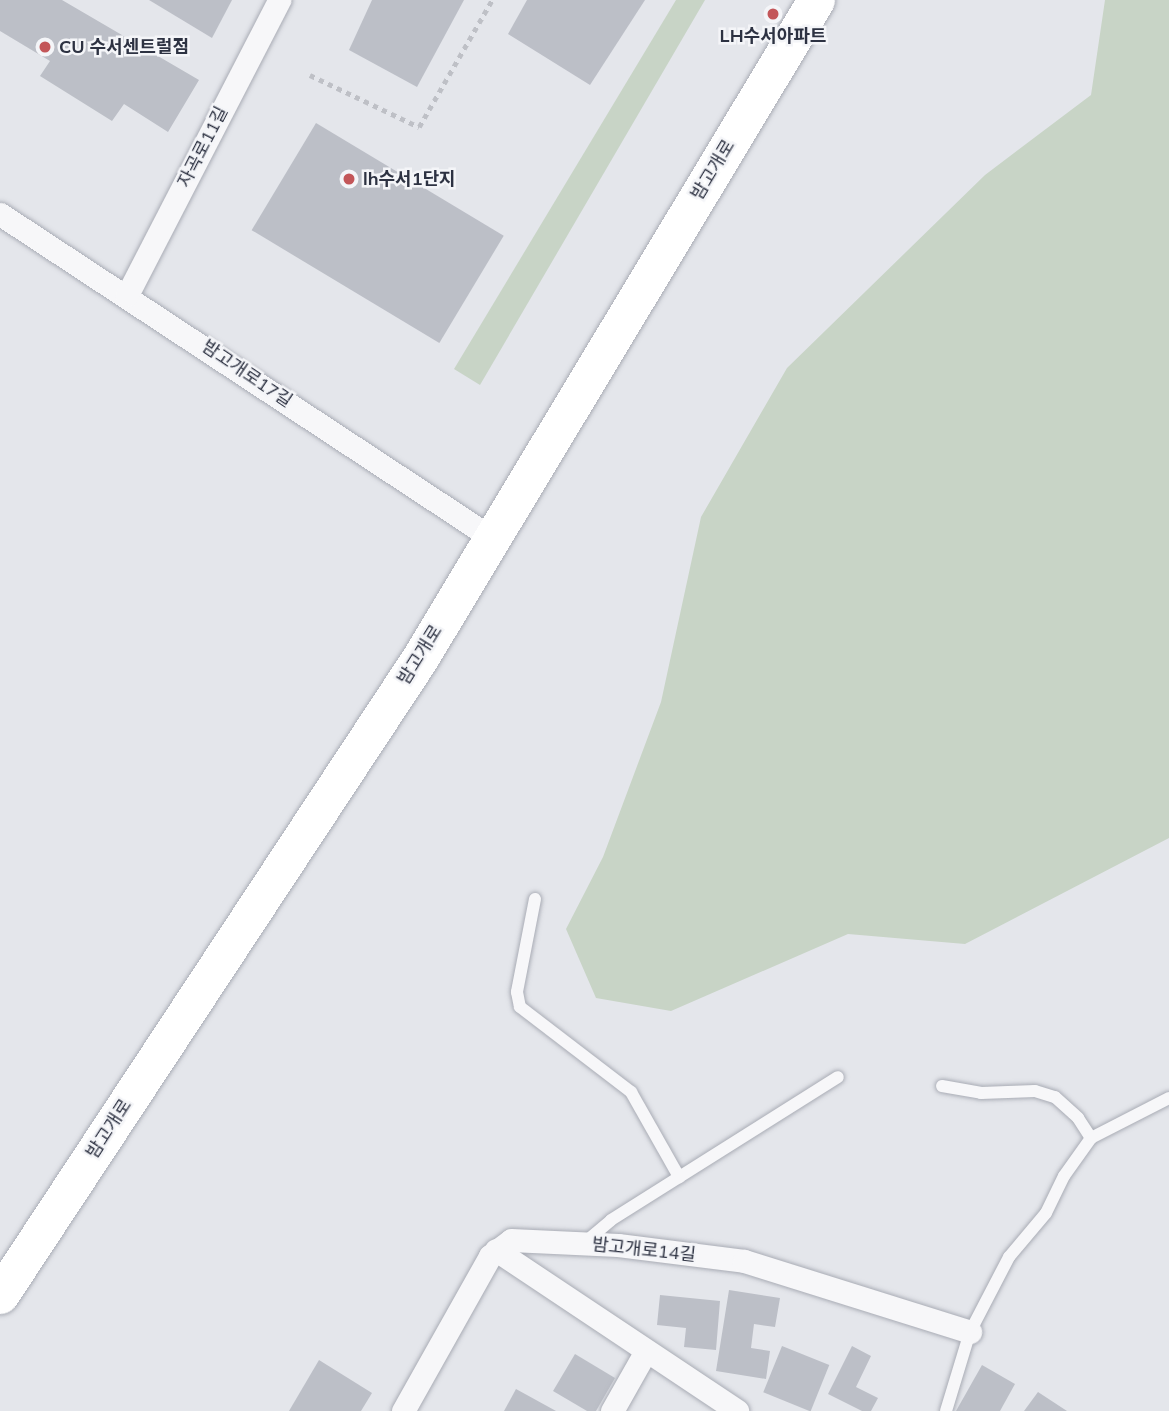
<!DOCTYPE html>
<html>
<head>
<meta charset="utf-8">
<style>
  body { margin:0 }
  #map { position:relative; width:1169px; height:1411px; overflow:hidden; background:#e4e6eb; font-family:Mulish,"Noto Sans KR",sans-serif }
  div>[style] { position:absolute }
  .green>* { inset:0; background:#c8d4c6 }
  .building>* { inset:0; background:#bcbfc7; transform-origin:0 0 }
  .path>* { height:4.5px; margin-top:-2.25px; transform-origin:0; background:repeating-linear-gradient(90deg,#bec0c6 0 5px,transparent 0 10px) }
  .roads { filter:drop-shadow(0 0 2px #a9acb5) drop-shadow(0 0 2px #a9acb5) }
  .service>* { height:12px; margin:-6px; padding:0 6px; transform-origin:6px; border-radius:6px; background:#f7f7f9 }
  .minor>* { height:23px; margin:-11.5px; padding:0 11.5px; transform-origin:11.5px; border-radius:11.5px; background:#f7f7f9 }
  .primary>* { height:37px; margin:-18.5px; padding:0 18.5px; transform-origin:18.5px; border-radius:18.5px; background:#fff }
  .dots>* { width:19px; height:19px; translate:-50% -50%; box-sizing:border-box; border:4px solid #f4f5f8; border-radius:50% }
  span { translate:-50% -50%; white-space:nowrap; text-align:center; line-height:1.15; -webkit-text-stroke:5px #f4f5f8; paint-order:stroke }
  .poi-label { font-size:18px; color:#2d3242; font-weight:700 }
  .left { translate:0 -50%; text-align:left }
  .street-label { font-size:18px; color:#2d3242 }
</style>
</head>
<body>
<div id="map">
  <div class="green">
    <i style="clip-path:polygon(676px 0,705px 0,480px 385px,454px 369px)"></i>
    <i style="clip-path:polygon(1105px 0,1169px 0,1169px 838px,965px 944px,848px 934px,671px 1011px,596px 998px,566px 929px,603px 857px,661px 702px,701px 517px,787px 368px,985px 175px,1091px 95px)"></i>
  </div>
  <div class="building">
    <i style="clip-path:polygon(0 0,62px 0,199px 80px,168px 132px,124px 104px,112px 121px,40px 76px,50px 61px,0 31px)"></i>
    <i style="clip-path:polygon(149px 0,232px 0,212px 38px)"></i>
    <i style="clip-path:polygon(372px 0,464px 0,417px 87px,349px 50px)"></i>
    <i style="clip-path:polygon(527px 0,645px 0,590px 85px,508px 34px)"></i>
    <i style="left:316px;top:123px;width:219px;height:125px;rotate:31deg"></i>
    <i style="clip-path:polygon(729px 1290px,780px 1298px,775px 1327px,754px 1324px,751px 1348px,770px 1351px,766px 1379px,716px 1371px)"></i>
    <i style="clip-path:polygon(660px 1295px,720px 1301px,716px 1350px,684px 1347px,686px 1328px,657px 1325px)"></i>
    <i style="left:782px;top:1346px;width:51px;height:50px;rotate:22deg"></i>
    <i style="clip-path:polygon(852px 1346px,871px 1356px,856px 1387px,878px 1398px,871px 1411px,862px 1411px,828px 1394px)"></i>
    <i style="clip-path:polygon(575px 1354px,615px 1378px,596px 1411px,587px 1411px,553px 1391px)"></i>
    <i style="clip-path:polygon(319px 1360px,372px 1393px,361px 1411px,289px 1411px)"></i>
    <i style="clip-path:polygon(982px 1365px,1015px 1384px,1000px 1411px,956px 1411px)"></i>
    <i style="clip-path:polygon(516px 1389px,556px 1411px,504px 1411px)"></i>
    <i style="clip-path:polygon(1038px 1392px,1067px 1411px,1024px 1411px)"></i>
  </div>
  <div class="path">
    <i style="left:310px;top:75px;width:121px;rotate:25.5deg"></i>
    <i style="left:419px;top:127px;width:146px;rotate:-60.1deg"></i>
  </div>
  <div class="roads">
    <div class="service">
      <i style="left:535px;top:899px;width:95px;rotate:101deg"></i>
      <i style="left:517px;top:992px;width:15px;rotate:79deg"></i>
      <i style="left:520px;top:1007px;width:140px;rotate:37.4deg"></i>
      <i style="left:631px;top:1092px;width:98px;rotate:60.5deg"></i>
      <i style="left:942px;top:1086px;width:40px;rotate:10deg"></i>
      <i style="left:981px;top:1093px;width:54px;rotate:-2.1deg"></i>
      <i style="left:1035px;top:1091px;width:21px;rotate:17deg"></i>
      <i style="left:1055px;top:1097px;width:31px;rotate:42deg"></i>
      <i style="left:1078px;top:1118px;width:24px;rotate:57deg"></i>
      <i style="left:584px;top:1243px;width:35px;rotate:-40deg"></i>
      <i style="left:611px;top:1220px;width:268px;rotate:-32.2deg"></i>
      <i style="left:946px;top:1411px;width:83px;rotate:-73.1deg"></i>
      <i style="left:970px;top:1332px;width:85px;rotate:-62.5deg"></i>
      <i style="left:1009px;top:1257px;width:57px;rotate:-49.9deg"></i>
      <i style="left:1046px;top:1213px;width:41px;rotate:-64.1deg"></i>
      <i style="left:1064px;top:1176px;width:47px;rotate:-54.6deg"></i>
      <i style="left:1091px;top:1138px;width:88px;rotate:-27.1deg"></i>
    </div>
    <div class="minor">
      <i style="left:0;top:214px;width:589px;rotate:33.37deg"></i>
      <i style="left:127px;top:295px;width:332px;rotate:-62.7deg"></i>
      <i style="left:496px;top:1250px;width:290px;rotate:33.7deg"></i>
      <i style="left:403px;top:1411px;width:178px;rotate:-60.7deg"></i>
      <i style="left:490px;top:1256px;width:26px;rotate:-37deg"></i>
      <i style="left:511px;top:1240px;width:107px;rotate:2.7deg"></i>
      <i style="left:618px;top:1245px;width:127px;rotate:7.2deg"></i>
      <i style="left:744px;top:1261px;width:237px;rotate:17.4deg"></i>
      <i style="left:612px;top:1411px;width:69px;rotate:-60.5deg"></i>
    </div>
    <div class="primary">
      <i style="left:0;top:1295px;width:763px;rotate:-56.6deg"></i>
      <i style="left:420px;top:658px;width:768px;rotate:-58.96deg"></i>
    </div>
  </div>
  <div class="dots">
    <i style="left:773px;top:14px;background:#c35659"></i>
    <i style="left:45px;top:47px;background:#c35659"></i>
    <i style="left:349px;top:179px;background:#c35659"></i>
  </div>
  <div class="poi-label">
    <span style="left:773px;top:36px">LH수서아파트</span>
    <span class="left" style="left:59px;top:47px">CU 수서센트럴점</span>
    <span class="left" style="left:363px;top:179px">lh수서1단지</span>
  </div>
  <div class="street-label">
    <span style="left:203px;top:147px;rotate:-63deg">자곡로11길</span>
    <span style="left:713px;top:170px;rotate:-59deg">밤고개로</span>
    <span style="left:247px;top:374px;rotate:34deg">밤고개로17길</span>
    <span style="left:420px;top:655px;rotate:-58deg">밤고개로</span>
    <span style="left:109px;top:1129px;rotate:-57deg">밤고개로</span>
    <span style="left:644px;top:1250px;rotate:6deg">밤고개로14길</span>
  </div>
</div>
</body>
</html>
